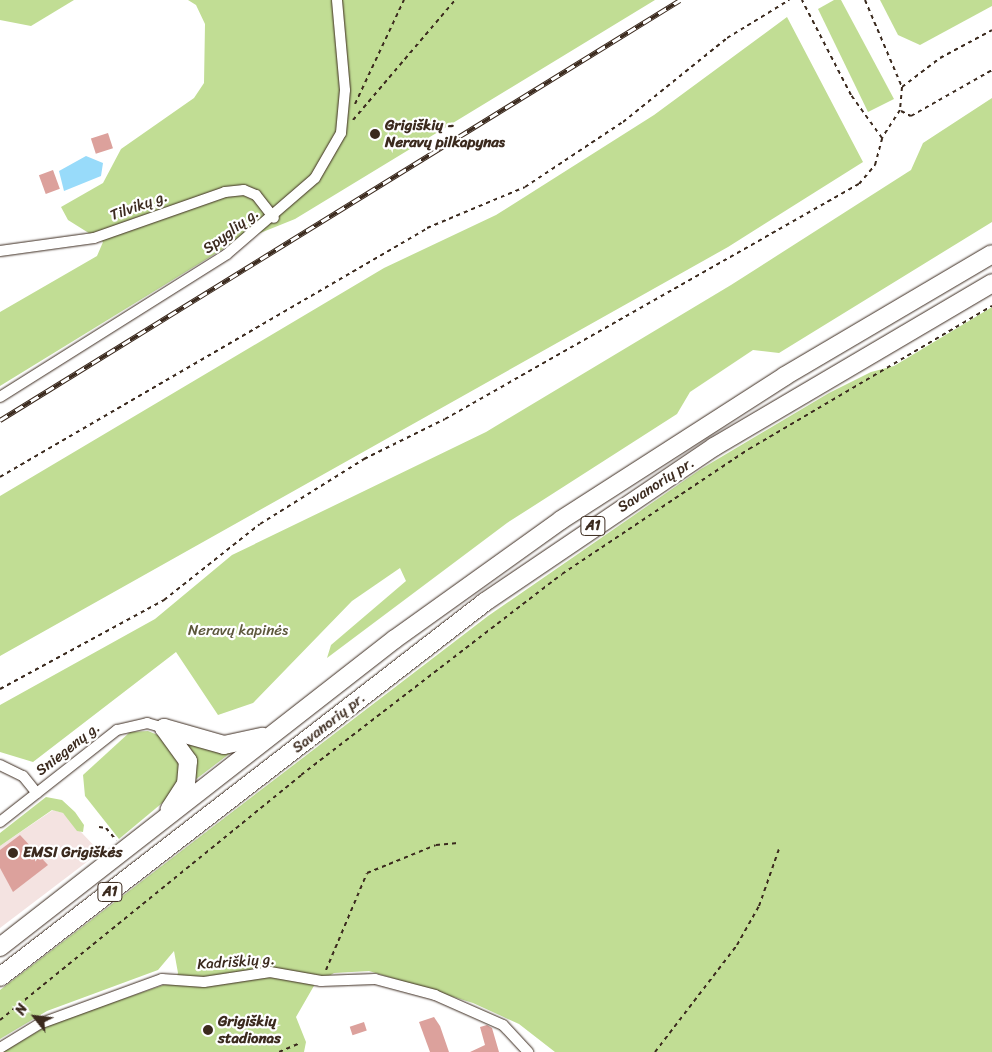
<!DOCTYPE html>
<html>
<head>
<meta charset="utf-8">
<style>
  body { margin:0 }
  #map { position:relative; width:992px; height:1052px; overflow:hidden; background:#fff; font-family:Sriracha,sans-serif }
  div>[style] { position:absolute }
  .built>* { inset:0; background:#f4e3e1 }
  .green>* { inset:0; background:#c1dd94 }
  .water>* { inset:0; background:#98dbfa }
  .building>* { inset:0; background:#dca19c; transform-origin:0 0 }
  .path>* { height:2px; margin-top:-1px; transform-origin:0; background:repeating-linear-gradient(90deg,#3b2a1e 0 4px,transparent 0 8px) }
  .roads { filter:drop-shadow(0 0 1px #3b2a1e) drop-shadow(0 0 1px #3b2a1e) }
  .minor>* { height:10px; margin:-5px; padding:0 5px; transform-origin:5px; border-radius:5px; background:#fff }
  .trunk>* { height:18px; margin:-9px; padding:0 9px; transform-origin:9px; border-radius:9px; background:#fff }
  .rail>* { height:5px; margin-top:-2.5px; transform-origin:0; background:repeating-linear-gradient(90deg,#fff 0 9px,#3b2a1e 0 18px); box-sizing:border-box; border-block:1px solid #3b2a1e }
  .dots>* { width:14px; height:14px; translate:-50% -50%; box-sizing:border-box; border:2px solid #fff; border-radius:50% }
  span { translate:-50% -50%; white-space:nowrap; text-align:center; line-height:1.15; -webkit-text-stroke:4.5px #fff; paint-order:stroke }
  .shield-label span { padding:1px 4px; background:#fff; border:1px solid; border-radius:4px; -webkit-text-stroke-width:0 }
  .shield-label { font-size:14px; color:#3b2a1e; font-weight:700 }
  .poi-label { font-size:15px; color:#3b2a1e; font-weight:700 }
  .left { translate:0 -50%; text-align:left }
  .street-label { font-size:15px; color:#3b2a1e }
  .park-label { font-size:15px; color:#5c573c }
  .north { position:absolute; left:10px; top:992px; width:50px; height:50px; -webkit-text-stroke:4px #fff; paint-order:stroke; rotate:299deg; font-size:14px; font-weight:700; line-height:20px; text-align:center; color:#3b2a1e }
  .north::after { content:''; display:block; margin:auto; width:18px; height:22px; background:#3b2a1e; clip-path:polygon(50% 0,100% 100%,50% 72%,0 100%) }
</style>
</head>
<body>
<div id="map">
  <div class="built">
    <i style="clip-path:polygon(53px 810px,63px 813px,100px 852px,0 928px,0 846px)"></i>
  </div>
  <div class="green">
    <i style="clip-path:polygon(0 0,74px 0,31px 26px,0 20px)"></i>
    <i style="clip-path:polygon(188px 0,655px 0,295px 219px,228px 246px,0 386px,0 312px,97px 256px,103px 242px,68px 220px,61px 207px,103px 183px,121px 149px,194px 98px,204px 83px,205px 24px,196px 5px)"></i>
    <i style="clip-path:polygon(834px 0,841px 0,894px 99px,868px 112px,818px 9px)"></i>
    <i style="clip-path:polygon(880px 0,992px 0,992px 6px,920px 45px,898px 35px)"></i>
    <i style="clip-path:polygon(787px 17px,863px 162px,728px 247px,0 656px,0 496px,384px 268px,496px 215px,654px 115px)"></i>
    <i style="clip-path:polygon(992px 98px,992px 222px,779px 353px,753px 350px,690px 392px,677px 414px,507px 523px,327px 658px,331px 645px,406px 581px,400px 568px,352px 601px,253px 703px,218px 715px,176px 652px,33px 762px,0 752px,0 705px,155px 619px,232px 555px,486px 432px,731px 285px,911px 170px,923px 143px)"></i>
    <i style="clip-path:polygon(992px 307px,992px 1052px,555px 1052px,519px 1024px,473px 1003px,369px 971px,334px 973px,315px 984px,296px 1017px,306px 1042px,304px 1052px,3px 1052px,50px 1024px,175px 981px,178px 973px,174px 951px,158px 970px,47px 1011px,0 1039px,0 990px,488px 616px,701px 469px,829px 393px,871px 372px,894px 366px)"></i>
    <i style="clip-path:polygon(148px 731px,165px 738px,184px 765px,173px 794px,119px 839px,85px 796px,83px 775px,130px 732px)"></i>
    <i style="clip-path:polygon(182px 736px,233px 751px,195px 780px,192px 756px)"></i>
    <i style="clip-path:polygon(46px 797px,62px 800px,75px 812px,84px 825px,83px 832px,77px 831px,63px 813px,52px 810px,0 846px,0 833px)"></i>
  </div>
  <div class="water">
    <i style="clip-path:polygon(86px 156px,103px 163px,101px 176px,64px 191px,59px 171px)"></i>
  </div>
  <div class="building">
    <i style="left:108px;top:133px;width:16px;height:18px;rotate:72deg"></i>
    <i style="left:53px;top:170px;width:20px;height:15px;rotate:70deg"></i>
    <i style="clip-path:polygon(20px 835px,48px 865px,13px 892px,0 868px,0 850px)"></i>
    <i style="clip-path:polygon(434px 1017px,440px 1026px,449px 1052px,430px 1052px,419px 1022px)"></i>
    <i style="left:364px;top:1022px;width:9px;height:15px;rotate:72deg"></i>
    <i style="clip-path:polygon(487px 1025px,492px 1028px,499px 1052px,470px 1052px,485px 1045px,480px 1027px)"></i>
  </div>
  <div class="path">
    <i style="left:865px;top:0;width:95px;rotate:67deg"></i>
    <i style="left:902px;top:87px;width:23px;rotate:95deg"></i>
    <i style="left:900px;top:110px;width:33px;rotate:123deg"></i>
    <i style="left:902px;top:87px;width:48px;rotate:-37.3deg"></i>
    <i style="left:940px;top:58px;width:59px;rotate:-28.3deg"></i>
    <i style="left:355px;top:104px;width:115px;rotate:-64.8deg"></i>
    <i style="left:901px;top:111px;width:11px;rotate:27deg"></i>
    <i style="left:911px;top:116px;width:93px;rotate:-29.6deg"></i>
    <i style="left:353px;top:120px;width:157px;rotate:-49.6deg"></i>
    <i style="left:0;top:477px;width:494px;rotate:-30.2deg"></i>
    <i style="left:427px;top:228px;width:106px;rotate:-22.7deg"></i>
    <i style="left:525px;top:187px;width:118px;rotate:-33.6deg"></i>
    <i style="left:623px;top:122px;width:134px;rotate:-38.9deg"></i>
    <i style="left:727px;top:38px;width:73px;rotate:-31.5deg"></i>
    <i style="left:0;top:689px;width:187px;rotate:-28.5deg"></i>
    <i style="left:164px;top:600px;width:122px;rotate:-38.4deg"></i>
    <i style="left:260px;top:524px;width:123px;rotate:-32deg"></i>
    <i style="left:364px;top:459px;width:90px;rotate:-26.3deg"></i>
    <i style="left:445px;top:419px;width:476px;rotate:-29.6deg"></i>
    <i style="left:859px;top:184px;width:25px;rotate:-50deg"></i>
    <i style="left:875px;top:165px;width:28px;rotate:-75deg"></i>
    <i style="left:882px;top:138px;width:53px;rotate:-125.8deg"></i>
    <i style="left:851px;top:95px;width:107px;rotate:-117.3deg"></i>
    <i style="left:99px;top:827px;width:7px;rotate:8deg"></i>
    <i style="left:106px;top:828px;width:16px;rotate:50deg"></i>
    <i style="left:326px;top:970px;width:105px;rotate:-67.1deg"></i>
    <i style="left:367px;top:873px;width:74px;rotate:-22.1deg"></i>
    <i style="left:436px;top:845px;width:22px;rotate:-5deg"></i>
    <i style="left:0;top:1020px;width:388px;rotate:-39.1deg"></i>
    <i style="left:301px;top:775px;width:329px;rotate:-37.6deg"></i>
    <i style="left:562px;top:574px;width:225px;rotate:-33.8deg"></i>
    <i style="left:749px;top:449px;width:282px;rotate:-30.5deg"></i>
    <i style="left:279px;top:1052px;width:23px;rotate:-23deg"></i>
    <i style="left:655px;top:1052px;width:135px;rotate:-52.5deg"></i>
    <i style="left:737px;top:945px;width:45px;rotate:-60.6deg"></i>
    <i style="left:759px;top:906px;width:60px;rotate:-70.7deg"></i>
  </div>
  <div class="roads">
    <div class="minor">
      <i style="left:0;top:251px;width:95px;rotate:-7.9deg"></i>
      <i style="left:94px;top:238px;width:139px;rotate:-19.3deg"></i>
      <i style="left:225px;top:192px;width:19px;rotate:-6deg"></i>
      <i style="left:244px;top:190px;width:13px;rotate:23deg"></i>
      <i style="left:256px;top:195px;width:29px;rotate:52deg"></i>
      <i style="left:0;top:397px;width:268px;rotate:-32.2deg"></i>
      <i style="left:227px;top:254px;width:116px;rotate:-40.8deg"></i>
      <i style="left:315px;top:178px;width:52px;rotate:-60deg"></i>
      <i style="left:341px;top:133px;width:43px;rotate:-84.7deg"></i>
      <i style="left:345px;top:90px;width:90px;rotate:-95.1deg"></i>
      <i style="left:0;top:765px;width:25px;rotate:26deg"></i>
      <i style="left:23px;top:776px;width:22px;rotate:51deg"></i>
      <i style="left:0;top:822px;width:149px;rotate:-38.2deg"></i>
      <i style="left:117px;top:730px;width:31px;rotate:-13deg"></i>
      <i style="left:147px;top:723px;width:18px;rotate:16deg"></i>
      <i style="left:0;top:1048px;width:46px;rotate:-31.6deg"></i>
      <i style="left:39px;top:1024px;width:131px;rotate:-20.1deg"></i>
      <i style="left:162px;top:979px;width:42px;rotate:4.1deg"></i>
      <i style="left:204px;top:982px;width:67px;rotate:-8.6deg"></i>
      <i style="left:270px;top:972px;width:52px;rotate:10deg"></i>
      <i style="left:321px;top:981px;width:54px;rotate:-2.1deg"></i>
      <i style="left:375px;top:979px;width:62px;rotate:14.9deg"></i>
      <i style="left:435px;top:995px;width:74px;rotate:23.8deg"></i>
      <i style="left:503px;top:1025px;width:37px;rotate:47deg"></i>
    </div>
    <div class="trunk">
      <i style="left:164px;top:728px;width:41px;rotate:54deg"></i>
      <i style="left:188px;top:761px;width:23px;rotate:95deg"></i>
      <i style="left:186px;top:784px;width:30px;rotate:123deg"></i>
      <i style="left:164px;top:728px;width:62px;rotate:15.8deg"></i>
      <i style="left:224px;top:745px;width:39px;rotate:-12deg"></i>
      <i style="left:0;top:947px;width:501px;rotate:-37.95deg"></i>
      <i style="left:395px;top:639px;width:204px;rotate:-35.6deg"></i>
      <i style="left:561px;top:520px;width:266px;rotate:-32.7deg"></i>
      <i style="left:785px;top:376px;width:240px;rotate:-30.5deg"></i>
      <i style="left:0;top:977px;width:613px;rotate:-37.71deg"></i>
      <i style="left:485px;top:602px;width:277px;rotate:-34.1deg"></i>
      <i style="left:714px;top:447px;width:323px;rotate:-30.5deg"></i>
    </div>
  </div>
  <div class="rail">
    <i style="left:0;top:420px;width:799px;rotate:-31.7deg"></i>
  </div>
  <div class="dots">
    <i style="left:375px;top:134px;background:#3b2a1e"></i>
    <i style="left:13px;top:853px;background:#3b2a1e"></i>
    <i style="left:208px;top:1030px;background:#3b2a1e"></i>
  </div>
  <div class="shield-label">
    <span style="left:593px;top:526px">A1</span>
    <span style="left:110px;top:892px">A1</span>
  </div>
  <div class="poi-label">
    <span class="left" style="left:385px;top:134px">Grigiškių -<br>Neravų pilkapynas</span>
    <span class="left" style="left:23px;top:853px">EMSI Grigiškės</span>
    <span class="left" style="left:218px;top:1030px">Grigiškių<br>stadionas</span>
  </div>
  <div class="street-label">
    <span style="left:139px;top:206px;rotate:-20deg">Tilvikų g.</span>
    <span style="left:231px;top:231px;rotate:-37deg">Spyglių g.</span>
    <span style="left:656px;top:485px;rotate:-33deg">Savanorių pr.</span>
    <span style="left:329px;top:723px;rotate:-38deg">Savanorių pr.</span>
    <span style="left:68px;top:749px;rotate:-38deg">Sniegenų g.</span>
    <span style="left:236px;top:962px;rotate:-4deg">Kadriškių g.</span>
  </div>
  <div class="park-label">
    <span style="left:238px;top:631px">Neravų kapinės</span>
  </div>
  <div class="north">N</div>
</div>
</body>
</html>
